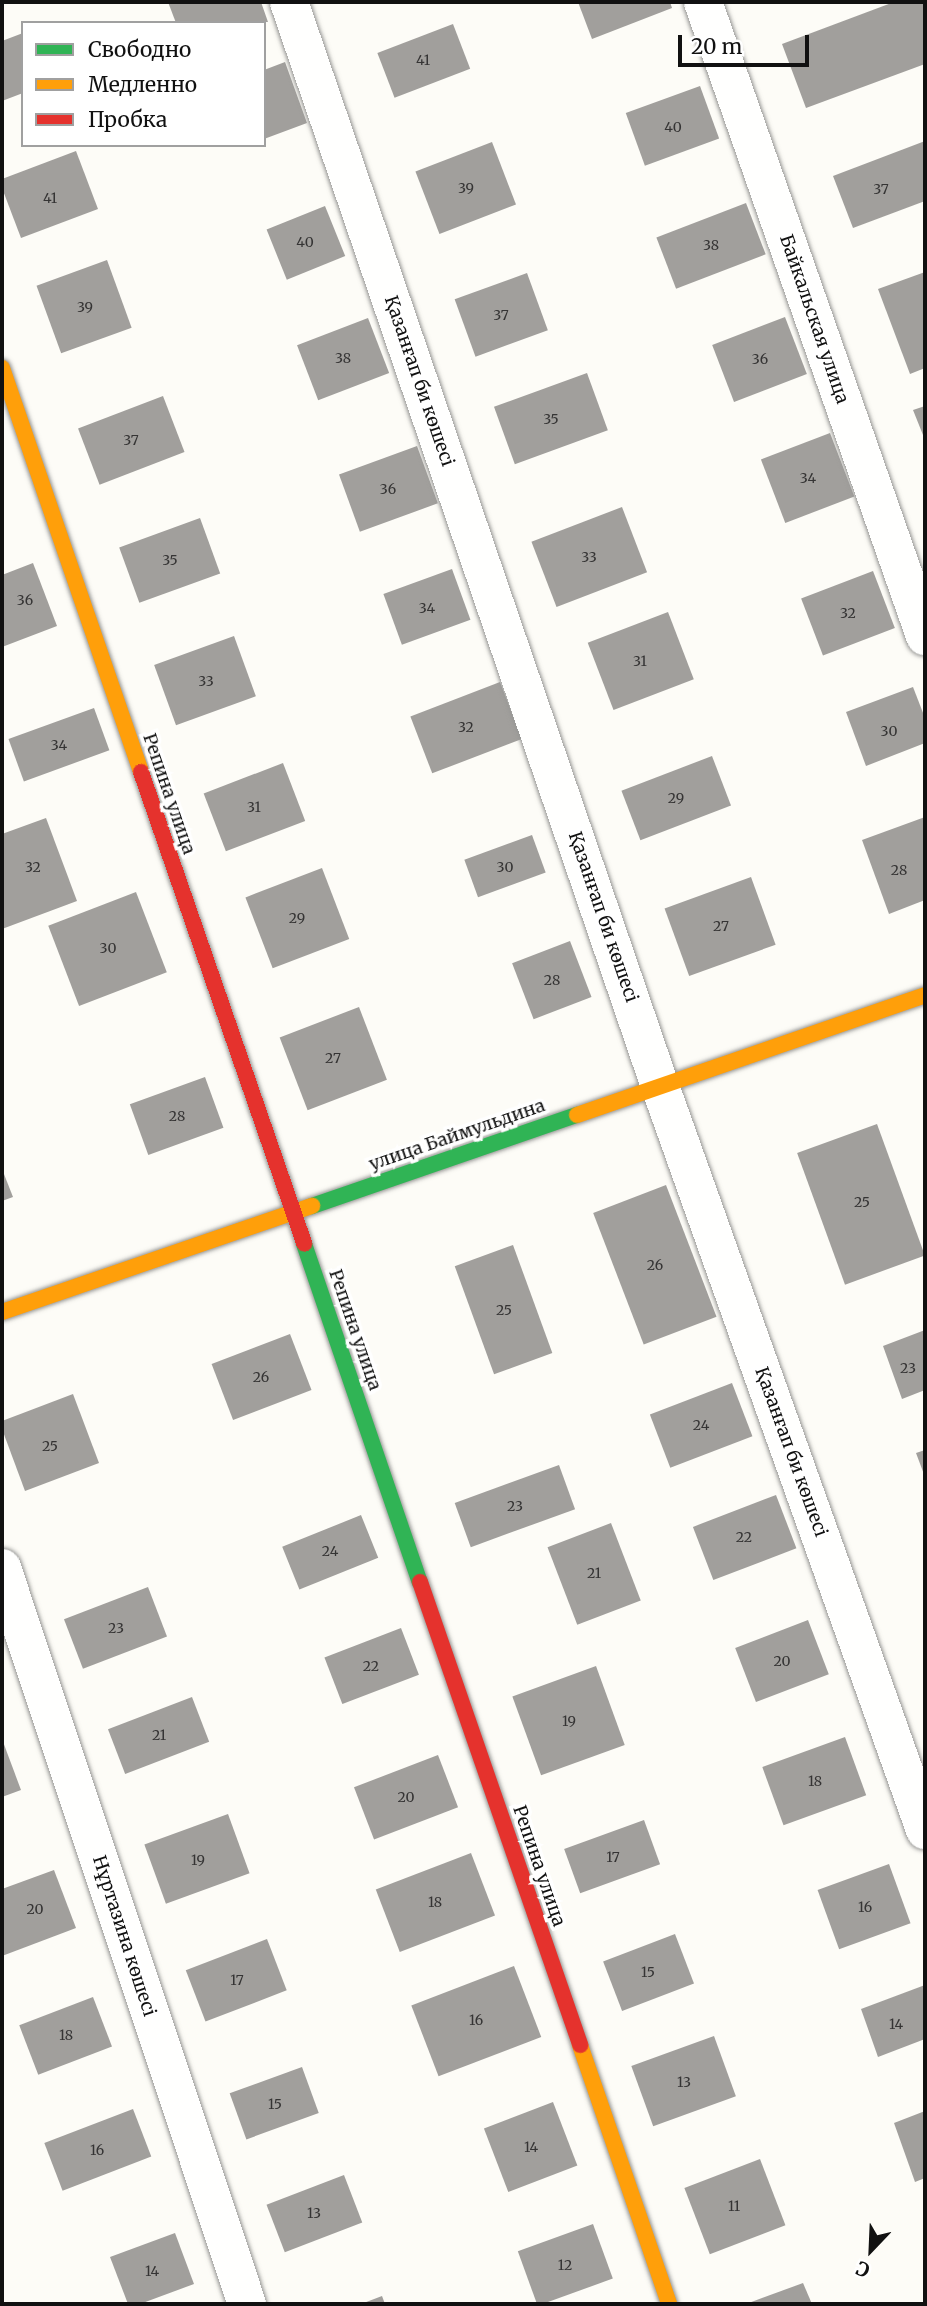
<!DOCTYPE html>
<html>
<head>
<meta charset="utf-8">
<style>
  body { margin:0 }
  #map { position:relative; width:927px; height:2306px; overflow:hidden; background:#fdfcf7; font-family:Merriweather,serif }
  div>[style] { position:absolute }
  .building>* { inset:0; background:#a19f9c; transform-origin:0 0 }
  .roads { filter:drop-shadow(0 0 2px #979795) drop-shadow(0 0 2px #979795) }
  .street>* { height:38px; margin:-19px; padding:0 19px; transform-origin:19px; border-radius:19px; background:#fffffe }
  .fast>* { height:16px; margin:-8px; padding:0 8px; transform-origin:8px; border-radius:8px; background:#30b455 }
  .slow>* { height:16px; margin:-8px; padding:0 8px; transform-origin:8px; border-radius:8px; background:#ff9f0a }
  .jam>* { height:16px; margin:-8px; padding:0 8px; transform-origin:8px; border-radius:8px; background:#e5322d }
  span { translate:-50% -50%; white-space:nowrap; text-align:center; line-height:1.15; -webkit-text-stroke:7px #fff; paint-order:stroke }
  .number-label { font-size:14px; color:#353434 }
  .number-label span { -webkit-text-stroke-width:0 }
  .street-label { font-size:18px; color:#111 }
  .frame { position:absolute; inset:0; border:4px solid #111; pointer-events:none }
  .legend { position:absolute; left:21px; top:21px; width:245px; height:126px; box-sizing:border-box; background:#fff; border:2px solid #a0a0a0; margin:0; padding:9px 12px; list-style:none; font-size:21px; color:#111 }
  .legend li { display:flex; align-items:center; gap:14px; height:35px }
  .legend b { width:35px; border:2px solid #a0a0a0 }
  .north { position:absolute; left:836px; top:2215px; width:70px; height:70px; -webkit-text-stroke:5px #fff; paint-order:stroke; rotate:203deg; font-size:19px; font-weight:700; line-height:28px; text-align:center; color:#111 }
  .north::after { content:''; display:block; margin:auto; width:24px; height:32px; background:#111; clip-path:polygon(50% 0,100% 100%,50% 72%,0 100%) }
  .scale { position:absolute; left:678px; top:35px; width:131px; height:32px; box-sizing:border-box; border:4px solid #111; border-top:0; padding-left:9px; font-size:21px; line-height:24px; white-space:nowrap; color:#111; -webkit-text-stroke:5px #fff; paint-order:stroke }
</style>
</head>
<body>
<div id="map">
  <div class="building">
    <i style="clip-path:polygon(168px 2px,261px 2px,268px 22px,176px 23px)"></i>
    <i style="clip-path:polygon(578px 2px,670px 2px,672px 8px,592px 39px)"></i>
    <i style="clip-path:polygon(894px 2px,925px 2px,925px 64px,806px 108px,782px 44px)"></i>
    <i style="left:453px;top:24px;width:48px;height:81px;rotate:69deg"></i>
    <i style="clip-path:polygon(23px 33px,23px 93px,2px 101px,2px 41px)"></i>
    <i style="clip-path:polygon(285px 62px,307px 123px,264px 139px,264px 70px)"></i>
    <i style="left:700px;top:86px;width:56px;height:79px;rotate:70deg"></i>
    <i style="clip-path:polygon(925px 141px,925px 201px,853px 228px,833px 176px)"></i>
    <i style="left:492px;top:142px;width:67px;height:82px;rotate:69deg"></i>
    <i style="clip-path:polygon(76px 151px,98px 209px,21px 238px,2px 188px,2px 179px)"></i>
    <i style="left:746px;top:203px;width:55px;height:96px;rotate:69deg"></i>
    <i style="left:325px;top:206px;width:54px;height:63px;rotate:68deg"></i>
    <i style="left:107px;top:260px;width:72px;height:75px;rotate:70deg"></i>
    <i style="clip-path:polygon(925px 272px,925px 368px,910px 374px,878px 289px)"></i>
    <i style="left:527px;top:273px;width:61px;height:77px;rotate:70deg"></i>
    <i style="left:785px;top:317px;width:61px;height:78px;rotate:69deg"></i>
    <i style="left:368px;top:318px;width:59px;height:76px;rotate:69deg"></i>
    <i style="left:587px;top:373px;width:61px;height:99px;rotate:70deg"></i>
    <i style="left:163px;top:396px;width:60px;height:91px;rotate:69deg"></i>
    <i style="clip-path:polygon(925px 406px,925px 440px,913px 410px)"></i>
    <i style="left:830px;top:433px;width:68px;height:74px;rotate:69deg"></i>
    <i style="left:417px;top:446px;width:61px;height:83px;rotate:70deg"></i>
    <i style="left:622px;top:507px;width:70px;height:97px;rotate:69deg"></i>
    <i style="left:200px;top:518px;width:59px;height:86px;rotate:70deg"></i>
    <i style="clip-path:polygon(33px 563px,57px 626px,2px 647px,2px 575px)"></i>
    <i style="left:452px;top:569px;width:54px;height:73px;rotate:70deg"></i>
    <i style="left:873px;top:571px;width:61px;height:77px;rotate:69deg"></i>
    <i style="left:668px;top:612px;width:72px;height:86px;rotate:69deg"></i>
    <i style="left:234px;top:636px;width:64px;height:85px;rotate:70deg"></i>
    <i style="left:500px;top:682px;width:61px;height:96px;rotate:69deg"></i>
    <i style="clip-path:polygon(913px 687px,925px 718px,925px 743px,866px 766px,846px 712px)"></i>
    <i style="left:94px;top:708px;width:45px;height:91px;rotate:70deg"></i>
    <i style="left:712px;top:756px;width:53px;height:97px;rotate:69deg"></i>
    <i style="left:283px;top:763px;width:62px;height:85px;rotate:69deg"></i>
    <i style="clip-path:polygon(925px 817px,925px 900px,889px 914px,862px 840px)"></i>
    <i style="clip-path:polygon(46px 818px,77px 901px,2px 929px,2px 834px)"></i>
    <i style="left:532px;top:835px;width:40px;height:72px;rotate:70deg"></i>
    <i style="left:322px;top:868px;width:76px;height:82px;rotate:69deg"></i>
    <i style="left:751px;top:877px;width:72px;height:92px;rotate:70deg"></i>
    <i style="left:136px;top:892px;width:86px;height:94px;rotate:69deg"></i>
    <i style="left:570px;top:941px;width:60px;height:62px;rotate:69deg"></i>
    <i style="left:359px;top:1007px;width:78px;height:85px;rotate:69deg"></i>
    <i style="left:205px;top:1077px;width:54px;height:80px;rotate:70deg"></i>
    <i style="left:877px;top:1124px;width:140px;height:85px;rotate:70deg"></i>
    <i style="clip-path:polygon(2px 1169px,13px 1197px,2px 1201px)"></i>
    <i style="left:666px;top:1185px;width:141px;height:78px;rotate:69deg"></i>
    <i style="left:513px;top:1245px;width:115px;height:62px;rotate:70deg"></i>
    <i style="clip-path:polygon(925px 1330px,925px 1390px,902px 1399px,883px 1346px)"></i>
    <i style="left:290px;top:1334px;width:60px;height:84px;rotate:69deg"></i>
    <i style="left:732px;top:1383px;width:57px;height:88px;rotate:69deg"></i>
    <i style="clip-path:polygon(73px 1394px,99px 1463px,25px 1491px,2px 1429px,2px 1421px)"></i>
    <i style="clip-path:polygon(925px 1450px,925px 1477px,916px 1453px)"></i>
    <i style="left:559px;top:1465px;width:47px;height:111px;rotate:70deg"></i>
    <i style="left:776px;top:1495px;width:57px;height:89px;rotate:69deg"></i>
    <i style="left:361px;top:1515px;width:46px;height:85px;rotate:68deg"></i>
    <i style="left:611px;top:1523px;width:83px;height:68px;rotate:69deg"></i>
    <i style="left:148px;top:1587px;width:53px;height:90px;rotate:69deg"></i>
    <i style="left:808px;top:1620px;width:58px;height:78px;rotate:69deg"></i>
    <i style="left:401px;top:1628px;width:50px;height:82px;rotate:69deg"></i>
    <i style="left:596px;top:1666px;width:84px;height:89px;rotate:70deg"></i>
    <i style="left:192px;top:1697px;width:48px;height:90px;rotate:69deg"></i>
    <i style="left:845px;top:1737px;width:62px;height:88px;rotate:70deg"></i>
    <i style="clip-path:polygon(2px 1739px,21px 1790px,2px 1797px)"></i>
    <i style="left:438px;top:1755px;width:56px;height:90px;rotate:69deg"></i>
    <i style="left:228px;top:1814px;width:63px;height:89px;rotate:70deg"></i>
    <i style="left:644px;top:1820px;width:47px;height:85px;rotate:70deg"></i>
    <i style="left:471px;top:1853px;width:67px;height:102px;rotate:69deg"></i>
    <i style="left:889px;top:1864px;width:63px;height:76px;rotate:70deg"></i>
    <i style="clip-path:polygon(54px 1870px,76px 1928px,2px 1956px,2px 1889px)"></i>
    <i style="left:675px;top:1934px;width:53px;height:77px;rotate:69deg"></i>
    <i style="left:267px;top:1939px;width:55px;height:87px;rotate:69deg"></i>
    <i style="left:514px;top:1966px;width:76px;height:110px;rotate:69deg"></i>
    <i style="clip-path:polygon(925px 1985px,925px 2039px,878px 2057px,861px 2009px)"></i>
    <i style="left:93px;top:1997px;width:53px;height:79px;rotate:69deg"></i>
    <i style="left:714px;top:2036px;width:64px;height:88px;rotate:70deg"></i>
    <i style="left:302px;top:2067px;width:49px;height:77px;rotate:70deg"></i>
    <i style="left:553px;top:2102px;width:68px;height:74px;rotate:69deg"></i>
    <i style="left:133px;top:2109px;width:51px;height:95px;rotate:69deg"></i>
    <i style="clip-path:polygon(925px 2111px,925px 2178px,915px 2182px,894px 2123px)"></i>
    <i style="left:760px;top:2159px;width:71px;height:81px;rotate:69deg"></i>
    <i style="left:344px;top:2175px;width:51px;height:83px;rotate:69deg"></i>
    <i style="left:593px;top:2224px;width:58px;height:80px;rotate:70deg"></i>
    <i style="clip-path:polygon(175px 2233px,194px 2284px,140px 2304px,128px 2304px,110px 2257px)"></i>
    <i style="clip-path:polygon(803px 2283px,812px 2304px,746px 2304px)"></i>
    <i style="clip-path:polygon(382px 2296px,385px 2304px,361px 2304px)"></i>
  </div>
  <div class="roads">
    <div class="street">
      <i style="left:289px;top:2px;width:1146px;rotate:71.11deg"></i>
      <i style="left:660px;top:1086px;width:790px;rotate:70.39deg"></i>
      <i style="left:703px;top:2px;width:672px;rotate:70.7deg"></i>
      <i style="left:2px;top:1568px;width:776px;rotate:71.59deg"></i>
    </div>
    <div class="fast">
      <i style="left:312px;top:1206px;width:280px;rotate:-19deg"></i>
      <i style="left:304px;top:1244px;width:357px;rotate:71.1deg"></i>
    </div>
    <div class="slow">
      <i style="left:2px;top:368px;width:427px;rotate:71deg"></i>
      <i style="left:577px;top:1115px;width:368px;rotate:-19deg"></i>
      <i style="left:2px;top:1312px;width:328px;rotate:-18.9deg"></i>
      <i style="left:580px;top:2045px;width:274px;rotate:71deg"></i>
    </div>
    <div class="jam">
      <i style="left:141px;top:772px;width:499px;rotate:70.9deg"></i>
      <i style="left:420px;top:1582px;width:490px;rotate:70.9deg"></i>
    </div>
  </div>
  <div class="number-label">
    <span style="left:423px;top:60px">41</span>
    <span style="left:673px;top:127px">40</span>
    <span style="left:466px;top:188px">39</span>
    <span style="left:881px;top:189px">37</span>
    <span style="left:50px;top:198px">41</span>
    <span style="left:305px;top:242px">40</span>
    <span style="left:711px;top:245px">38</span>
    <span style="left:85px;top:307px">39</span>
    <span style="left:501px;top:315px">37</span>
    <span style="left:343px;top:358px">38</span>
    <span style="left:760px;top:359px">36</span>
    <span style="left:551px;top:419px">35</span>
    <span style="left:131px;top:440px">37</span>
    <span style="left:808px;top:478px">34</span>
    <span style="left:388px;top:489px">36</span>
    <span style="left:589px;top:557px">33</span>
    <span style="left:170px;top:560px">35</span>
    <span style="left:25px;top:600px">36</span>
    <span style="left:427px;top:608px">34</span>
    <span style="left:848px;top:613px">32</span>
    <span style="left:640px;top:661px">31</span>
    <span style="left:206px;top:681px">33</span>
    <span style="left:466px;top:727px">32</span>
    <span style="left:889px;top:731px">30</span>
    <span style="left:59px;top:745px">34</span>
    <span style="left:676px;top:798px">29</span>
    <span style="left:254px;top:807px">31</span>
    <span style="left:33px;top:867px">32</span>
    <span style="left:505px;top:867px">30</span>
    <span style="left:899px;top:870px">28</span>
    <span style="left:297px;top:918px">29</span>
    <span style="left:721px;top:926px">27</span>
    <span style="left:108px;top:948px">30</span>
    <span style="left:552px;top:980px">28</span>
    <span style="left:333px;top:1058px">27</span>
    <span style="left:177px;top:1116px">28</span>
    <span style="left:862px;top:1202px">25</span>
    <span style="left:655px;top:1265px">26</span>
    <span style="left:504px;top:1310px">25</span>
    <span style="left:908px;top:1368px">23</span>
    <span style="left:261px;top:1377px">26</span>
    <span style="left:701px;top:1425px">24</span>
    <span style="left:50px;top:1446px">25</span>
    <span style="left:515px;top:1506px">23</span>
    <span style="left:744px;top:1537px">22</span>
    <span style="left:330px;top:1551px">24</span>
    <span style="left:594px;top:1573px">21</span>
    <span style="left:116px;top:1628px">23</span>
    <span style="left:782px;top:1661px">20</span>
    <span style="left:371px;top:1666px">22</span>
    <span style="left:569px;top:1721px">19</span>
    <span style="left:159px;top:1735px">21</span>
    <span style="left:815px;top:1781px">18</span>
    <span style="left:406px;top:1797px">20</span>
    <span style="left:613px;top:1857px">17</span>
    <span style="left:198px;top:1860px">19</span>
    <span style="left:435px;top:1902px">18</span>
    <span style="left:865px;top:1907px">16</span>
    <span style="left:35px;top:1909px">20</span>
    <span style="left:648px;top:1972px">15</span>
    <span style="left:237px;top:1980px">17</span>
    <span style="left:476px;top:2020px">16</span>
    <span style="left:896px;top:2024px">14</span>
    <span style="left:66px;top:2035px">18</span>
    <span style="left:684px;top:2082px">13</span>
    <span style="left:275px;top:2104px">15</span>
    <span style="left:531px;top:2147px">14</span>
    <span style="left:97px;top:2150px">16</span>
    <span style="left:734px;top:2206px">11</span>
    <span style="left:314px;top:2213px">13</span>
    <span style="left:565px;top:2265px">12</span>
    <span style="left:152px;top:2271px">14</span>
  </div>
  <div class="street-label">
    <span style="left:814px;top:319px;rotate:71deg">Байкальская улица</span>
    <span style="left:419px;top:381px;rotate:71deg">Қазанғап би көшесі</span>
    <span style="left:169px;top:794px;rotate:71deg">Репина улица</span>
    <span style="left:603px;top:917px;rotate:71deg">Қазанғап би көшесі</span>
    <span style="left:457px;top:1135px;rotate:-19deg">улица Баймульдина</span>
    <span style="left:355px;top:1330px;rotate:71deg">Репина улица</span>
    <span style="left:791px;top:1452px;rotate:70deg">Қазанғап би көшесі</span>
    <span style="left:539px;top:1866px;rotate:71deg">Репина улица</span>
    <span style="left:124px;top:1936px;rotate:72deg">Нұртазина көшесі</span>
  </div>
  <div class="frame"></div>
  <ul class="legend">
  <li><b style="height:9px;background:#30b455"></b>Свободно</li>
  <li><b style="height:9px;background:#ff9f0a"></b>Медленно</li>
  <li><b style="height:9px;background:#e5322d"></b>Пробка</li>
  </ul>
  <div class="north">С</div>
  <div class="scale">20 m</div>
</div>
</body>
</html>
